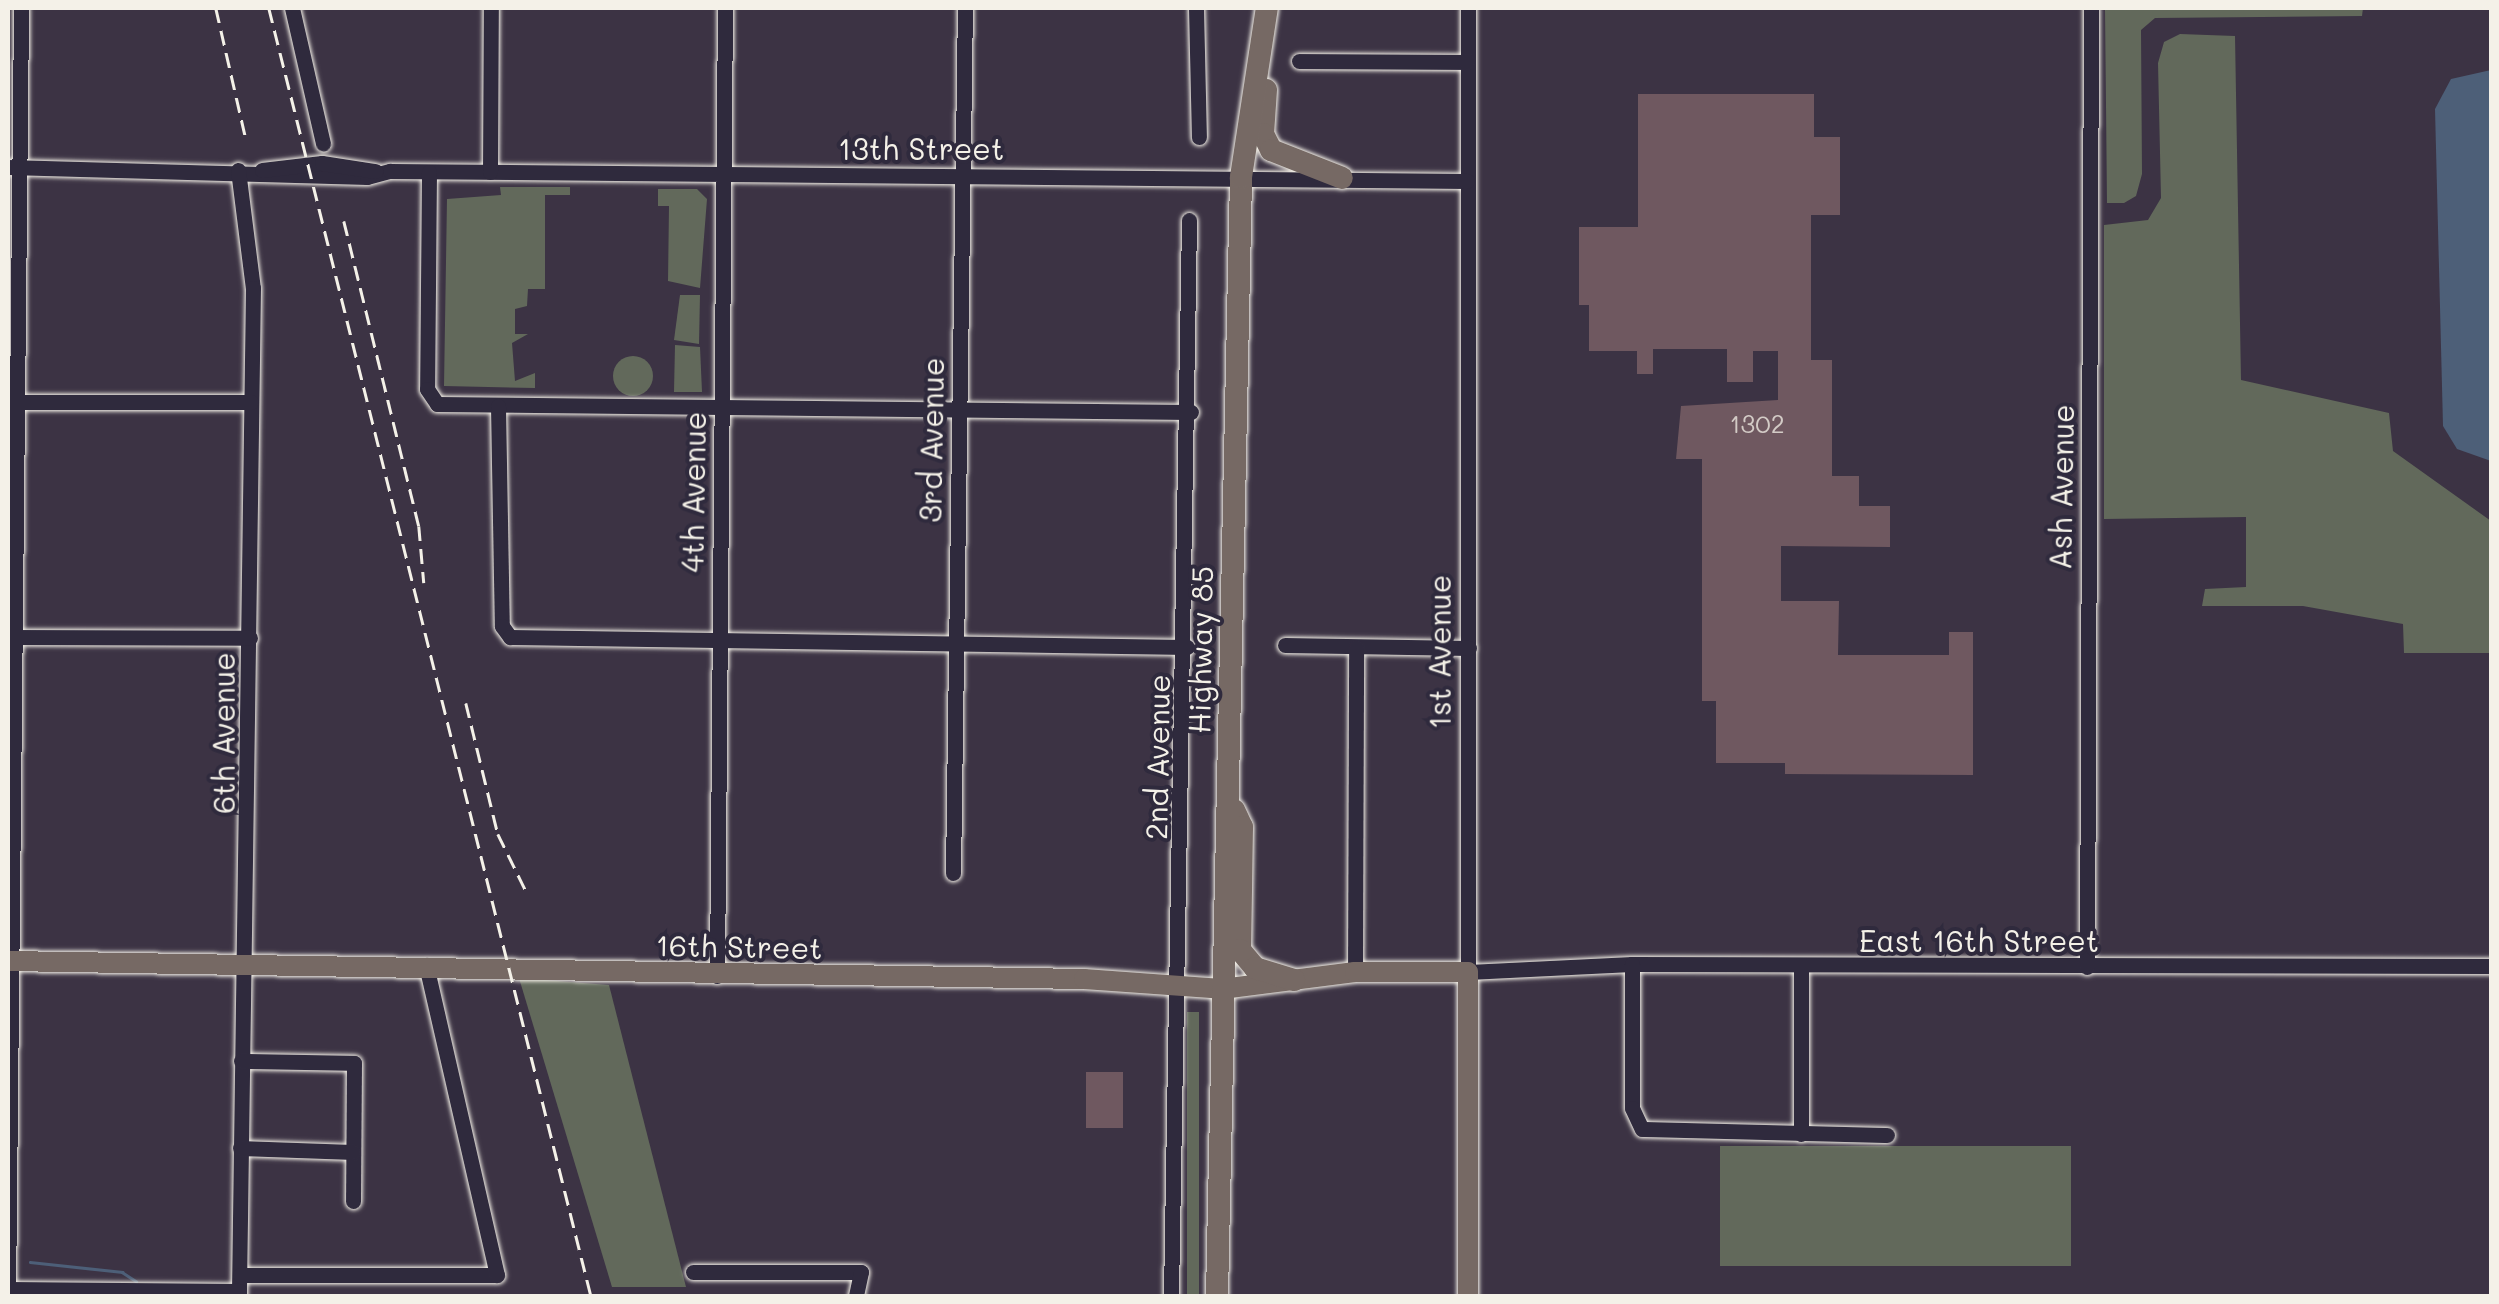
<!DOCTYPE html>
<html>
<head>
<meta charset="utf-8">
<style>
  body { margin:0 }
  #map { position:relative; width:2499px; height:1304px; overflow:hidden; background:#3c3344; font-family:Mali,sans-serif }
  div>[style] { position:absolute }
  .green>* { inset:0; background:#62695b; transform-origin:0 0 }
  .round { border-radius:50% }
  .water>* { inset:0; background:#4d5f78 }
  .stream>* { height:2.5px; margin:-1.25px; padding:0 1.25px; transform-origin:1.25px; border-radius:1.25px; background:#4d5f78 }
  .building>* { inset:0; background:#6f5860; transform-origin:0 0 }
  .roads { filter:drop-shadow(0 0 2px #f4f1e8) drop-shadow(0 0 2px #f4f1e8) }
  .minor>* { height:15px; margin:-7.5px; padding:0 7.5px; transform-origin:7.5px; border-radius:7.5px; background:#2f2a3d }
  .major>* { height:20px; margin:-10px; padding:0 10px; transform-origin:10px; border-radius:10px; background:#766964 }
  .highway>* { height:22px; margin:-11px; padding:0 11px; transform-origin:11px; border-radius:11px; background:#766964 }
  .rail>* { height:2.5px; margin-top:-1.25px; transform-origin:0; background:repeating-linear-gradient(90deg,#f4f1e8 0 15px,transparent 0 23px) }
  span { translate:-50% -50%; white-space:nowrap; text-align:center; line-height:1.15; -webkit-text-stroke:8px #2f2a3d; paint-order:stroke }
  .number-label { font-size:25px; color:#d3cbc6 }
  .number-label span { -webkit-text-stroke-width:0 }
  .street-label { font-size:30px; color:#f4f1e8 }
  .frame { position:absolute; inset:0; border:10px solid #f4f1e8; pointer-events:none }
</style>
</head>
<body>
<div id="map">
  <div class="green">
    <i style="clip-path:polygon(2105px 8px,2363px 8px,2362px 16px,2155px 18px,2141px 30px,2142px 174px,2136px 196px,2124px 203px,2107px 203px)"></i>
    <i style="clip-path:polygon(2180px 34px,2235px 36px,2241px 380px,2389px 413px,2393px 451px,2491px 521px,2491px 653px,2404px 653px,2403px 624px,2303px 606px,2202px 606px,2205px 589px,2246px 587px,2246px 517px,2104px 519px,2104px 225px,2148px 220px,2161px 198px,2158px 63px,2164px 42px)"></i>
    <i style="clip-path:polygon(500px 187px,570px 187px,570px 195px,545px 195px,545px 289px,528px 289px,527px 306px,515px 309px,515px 334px,528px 334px,512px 343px,515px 381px,535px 373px,535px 388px,444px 386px,447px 199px,501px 195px)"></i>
    <i style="clip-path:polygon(658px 189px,697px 189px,707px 199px,700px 288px,668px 281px,669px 206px,658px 206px)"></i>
    <i style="clip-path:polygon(680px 295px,700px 295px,699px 344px,674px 340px)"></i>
    <i style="clip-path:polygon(675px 345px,700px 347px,702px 392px,674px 392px)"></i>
    <i class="round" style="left:613px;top:356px;width:40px;height:40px"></i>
    <i style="clip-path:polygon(519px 978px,609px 985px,686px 1287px,612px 1287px)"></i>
    <i style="left:1187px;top:1012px;width:12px;height:284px"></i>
    <i style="left:1720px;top:1146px;width:351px;height:120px"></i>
  </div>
  <div class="water">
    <i style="clip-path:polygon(2491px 70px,2492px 70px,2491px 461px,2457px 449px,2443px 426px,2435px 109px,2451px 79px)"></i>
  </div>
  <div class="stream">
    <i style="left:30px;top:1262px;width:93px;rotate:6.2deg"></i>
    <i style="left:122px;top:1272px;width:17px;rotate:33deg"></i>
  </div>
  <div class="building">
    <i style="clip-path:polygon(1638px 94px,1814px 94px,1814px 137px,1840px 137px,1840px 215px,1811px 215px,1811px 360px,1832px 360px,1832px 476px,1859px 476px,1859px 506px,1890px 506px,1890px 547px,1781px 546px,1781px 601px,1839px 601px,1838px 655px,1949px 655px,1949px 632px,1973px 632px,1973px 775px,1785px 774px,1785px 763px,1716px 763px,1716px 701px,1702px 701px,1702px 459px,1676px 459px,1681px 406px,1778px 400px,1778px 351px,1753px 351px,1753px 382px,1727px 382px,1727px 349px,1653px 349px,1653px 374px,1637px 374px,1637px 351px,1589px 351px,1589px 305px,1579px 305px,1579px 227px,1638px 227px)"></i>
    <i style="left:1086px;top:1072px;width:37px;height:56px"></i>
  </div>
  <div class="roads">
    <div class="minor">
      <i style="left:292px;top:8px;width:139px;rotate:77.1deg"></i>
      <i style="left:1196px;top:8px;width:129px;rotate:88.7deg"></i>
      <i style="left:1468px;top:8px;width:964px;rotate:90deg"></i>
      <i style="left:1468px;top:972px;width:164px;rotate:-2.8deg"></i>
      <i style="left:1632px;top:964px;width:860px;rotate:0.13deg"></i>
      <i style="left:1299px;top:61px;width:168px;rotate:0.3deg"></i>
      <i style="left:8px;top:167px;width:359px;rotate:1.6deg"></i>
      <i style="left:367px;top:177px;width:24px;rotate:-15deg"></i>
      <i style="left:390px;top:171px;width:1077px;rotate:0.53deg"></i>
      <i style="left:238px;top:170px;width:119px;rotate:82.8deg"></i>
      <i style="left:253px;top:288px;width:1008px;rotate:90.8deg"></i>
      <i style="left:262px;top:170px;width:60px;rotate:-6.7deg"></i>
      <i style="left:322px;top:163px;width:54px;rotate:8.6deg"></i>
      <i style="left:429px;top:172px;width:217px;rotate:90.5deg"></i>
      <i style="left:427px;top:389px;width:18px;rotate:56deg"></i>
      <i style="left:437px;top:404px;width:754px;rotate:0.61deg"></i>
      <i style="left:490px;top:172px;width:164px;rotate:-89.7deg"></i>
      <i style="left:10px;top:402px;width:241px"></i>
      <i style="left:498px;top:406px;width:220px;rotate:89deg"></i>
      <i style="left:502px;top:626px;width:14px;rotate:54deg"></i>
      <i style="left:510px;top:637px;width:677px;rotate:0.85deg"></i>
      <i style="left:9px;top:637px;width:241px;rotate:0.2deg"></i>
      <i style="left:1285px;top:645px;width:184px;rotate:0.9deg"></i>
      <i style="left:953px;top:873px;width:865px;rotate:-89.21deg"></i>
      <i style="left:1632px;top:964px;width:144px;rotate:90deg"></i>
      <i style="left:1632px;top:1108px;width:23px;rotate:65deg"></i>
      <i style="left:1642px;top:1129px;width:245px;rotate:1.4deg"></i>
      <i style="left:2087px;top:967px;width:959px;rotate:-89.76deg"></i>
      <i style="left:1355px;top:972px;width:325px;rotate:-89.8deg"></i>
      <i style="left:717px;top:976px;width:968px;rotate:-89.53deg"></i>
      <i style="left:241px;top:1061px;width:113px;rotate:1deg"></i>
      <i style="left:354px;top:1063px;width:138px;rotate:90.4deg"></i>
      <i style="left:1801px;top:1134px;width:166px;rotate:-90deg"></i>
      <i style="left:240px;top:1148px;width:113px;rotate:2deg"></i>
      <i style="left:693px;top:1272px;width:168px"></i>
      <i style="left:861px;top:1272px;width:25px;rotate:102deg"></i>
      <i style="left:240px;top:1275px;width:257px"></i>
      <i style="left:497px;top:1275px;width:318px;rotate:-102.9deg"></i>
      <i style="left:8px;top:1289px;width:231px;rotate:0.5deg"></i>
      <i style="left:8px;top:1296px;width:1288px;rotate:-89.42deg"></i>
      <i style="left:1171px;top:1296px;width:1076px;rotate:-89.04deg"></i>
    </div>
    <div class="major">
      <i style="left:8px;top:961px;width:1076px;rotate:0.96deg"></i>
      <i style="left:1084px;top:979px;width:138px;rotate:4.1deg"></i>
      <i style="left:1222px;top:989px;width:134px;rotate:-7.3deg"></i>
      <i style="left:1355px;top:972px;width:113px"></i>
      <i style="left:1468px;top:972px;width:324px;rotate:90deg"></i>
    </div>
    <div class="highway">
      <i style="left:1266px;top:90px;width:44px;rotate:93.9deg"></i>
      <i style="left:1263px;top:134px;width:18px;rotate:63deg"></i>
      <i style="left:1271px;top:150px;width:76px;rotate:21.5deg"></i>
      <i style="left:1234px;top:810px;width:19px;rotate:65deg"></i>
      <i style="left:1242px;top:827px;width:123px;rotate:90.9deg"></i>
      <i style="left:1240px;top:950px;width:23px;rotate:50deg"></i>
      <i style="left:1255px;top:968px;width:41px;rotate:17.1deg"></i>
      <i style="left:1217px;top:1296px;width:1119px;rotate:-88.77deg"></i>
      <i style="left:1241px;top:177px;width:171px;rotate:-81.3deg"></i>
    </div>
  </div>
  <div class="rail">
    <i style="left:216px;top:8px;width:134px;rotate:77.1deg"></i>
    <i style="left:269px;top:8px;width:1328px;rotate:75.96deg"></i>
    <i style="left:344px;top:221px;width:314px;rotate:76.2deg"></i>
    <i style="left:419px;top:526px;width:57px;rotate:85deg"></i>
    <i style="left:466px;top:703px;width:135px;rotate:76.3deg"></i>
    <i style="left:498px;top:834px;width:66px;rotate:63.8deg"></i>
  </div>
  <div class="number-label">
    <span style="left:1757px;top:423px">1302</span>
  </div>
  <div class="street-label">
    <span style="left:921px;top:148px">13th Street</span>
    <span style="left:931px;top:440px;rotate:-89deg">3rd Avenue</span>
    <span style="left:2061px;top:487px;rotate:-89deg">Ash Avenue</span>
    <span style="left:693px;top:492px;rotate:-89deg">4th Avenue</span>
    <span style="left:1200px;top:650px;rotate:-89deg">Highway 85</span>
    <span style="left:1439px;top:652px;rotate:-90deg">1st Avenue</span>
    <span style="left:223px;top:733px;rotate:-90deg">6th Avenue</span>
    <span style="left:1157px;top:757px;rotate:-89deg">2nd Avenue</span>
    <span style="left:1979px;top:940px">East 16th Street</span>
    <span style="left:739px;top:946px;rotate:1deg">16th Street</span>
  </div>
  <div class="frame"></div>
</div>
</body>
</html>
